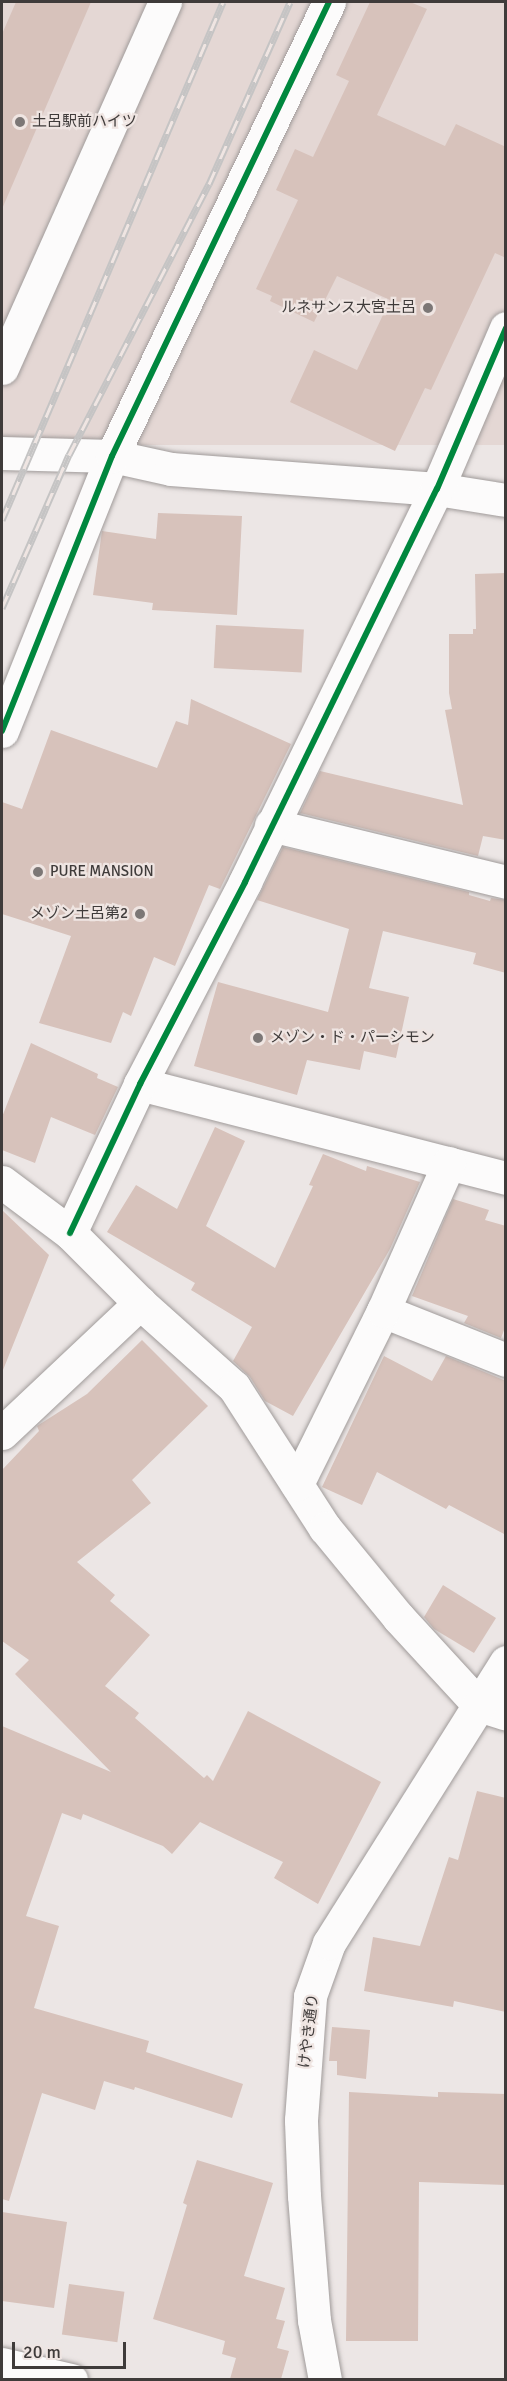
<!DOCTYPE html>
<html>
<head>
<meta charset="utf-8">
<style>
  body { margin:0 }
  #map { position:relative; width:507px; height:2381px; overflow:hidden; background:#ece6e5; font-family:Signika,"Noto Sans JP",sans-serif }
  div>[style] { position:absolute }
  .built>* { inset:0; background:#e4d7d4; transform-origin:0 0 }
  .building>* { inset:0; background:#d7c2bb; transform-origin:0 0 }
  .roads { filter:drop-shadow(0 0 2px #a09b9a) drop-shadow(0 0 2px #a09b9a) }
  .minor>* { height:33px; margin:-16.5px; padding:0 16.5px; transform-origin:16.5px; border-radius:16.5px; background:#fcfbfb }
  .rail>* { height:7px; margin-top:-3.5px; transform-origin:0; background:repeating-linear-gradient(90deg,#efe5e2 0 14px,#c5c4c4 0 28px); box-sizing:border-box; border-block:2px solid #c5c4c4 }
  .cycleway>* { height:6px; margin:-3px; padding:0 3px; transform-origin:3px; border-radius:3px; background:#00873e }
  .dots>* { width:16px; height:16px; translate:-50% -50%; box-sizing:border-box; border:3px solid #efe5e2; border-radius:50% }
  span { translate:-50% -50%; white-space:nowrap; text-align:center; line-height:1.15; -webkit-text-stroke:4.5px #efe5e2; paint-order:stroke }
  .poi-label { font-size:15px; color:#3f3b3a }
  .left { translate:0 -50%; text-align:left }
  .right { translate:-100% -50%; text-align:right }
  .street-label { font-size:15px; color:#3f3b3a }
  .frame { position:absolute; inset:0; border:3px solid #3f3b3a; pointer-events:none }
  .scale { position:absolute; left:12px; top:2342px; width:114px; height:27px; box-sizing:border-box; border:3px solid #3f3b3a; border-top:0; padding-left:8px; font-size:18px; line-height:21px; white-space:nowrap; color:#3f3b3a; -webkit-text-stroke:4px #efe5e2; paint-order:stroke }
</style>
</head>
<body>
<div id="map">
  <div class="built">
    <i style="left:2px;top:2px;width:503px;height:443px"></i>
  </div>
  <div class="building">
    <i style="clip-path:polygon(16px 2px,91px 2px,2px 209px,2px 34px)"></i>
    <i style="clip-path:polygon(370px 2px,410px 2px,427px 9px,377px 115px,445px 146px,456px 124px,506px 147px,506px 258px,495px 253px,431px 390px,425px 388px,395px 451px,290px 402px,314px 350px,357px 370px,390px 300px,337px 276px,314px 322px,270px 301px,272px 296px,256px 289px,298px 200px,276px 190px,295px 149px,313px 157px,349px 81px,336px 75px)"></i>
    <i style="clip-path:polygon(158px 513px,242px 516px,237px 615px,152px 610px,153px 603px,93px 595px,102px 531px,156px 539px)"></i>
    <i style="clip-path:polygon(506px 573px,506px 840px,483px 836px,478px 856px,300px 813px,320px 771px,463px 805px,445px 710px,452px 709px,449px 693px,449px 634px,473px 634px,473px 629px,476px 629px,475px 574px)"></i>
    <i style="left:216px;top:625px;width:88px;height:43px;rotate:3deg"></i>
    <i style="clip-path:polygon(191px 699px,291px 744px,220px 889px,209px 885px,175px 966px,154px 957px,131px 1016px,123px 1012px,111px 1043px,39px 1023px,71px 936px,2px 914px,2px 802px,22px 809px,51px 730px,157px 768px,176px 721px,188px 725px)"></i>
    <i style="clip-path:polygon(283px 847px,469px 892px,469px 895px,490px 901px,491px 898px,506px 900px,506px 973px,473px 964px,476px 953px,383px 931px,369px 988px,409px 997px,396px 1058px,364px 1051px,360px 1070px,307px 1060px,297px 1095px,194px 1066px,218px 982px,328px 1012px,349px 929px,257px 900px)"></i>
    <i style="clip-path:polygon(31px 1043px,98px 1074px,97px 1078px,118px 1087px,95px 1135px,51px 1117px,35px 1163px,2px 1150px,2px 1117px)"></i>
    <i style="clip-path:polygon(215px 1127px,245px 1141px,206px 1226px,275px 1268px,313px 1186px,309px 1185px,323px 1154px,366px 1171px,367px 1166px,420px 1182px,390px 1249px,293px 1416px,265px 1401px,250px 1377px,233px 1361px,252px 1327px,191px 1290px,195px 1283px,107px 1232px,136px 1185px,177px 1209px)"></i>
    <i style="clip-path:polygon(453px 1199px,489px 1210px,485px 1220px,506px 1226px,506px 1325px,501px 1338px,464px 1323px,468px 1316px,412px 1296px)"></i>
    <i style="clip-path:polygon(2px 1210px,49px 1255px,3px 1370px,2px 1369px)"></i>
    <i style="clip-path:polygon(142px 1340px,208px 1406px,132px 1480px,151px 1503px,77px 1562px,115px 1595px,110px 1601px,150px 1635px,105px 1686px,139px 1713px,135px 1718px,204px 1778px,207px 1775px,213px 1781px,248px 1711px,381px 1782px,318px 1904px,274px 1878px,283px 1862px,200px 1822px,172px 1854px,163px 1846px,83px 1814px,81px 1820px,62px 1813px,26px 1916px,59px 1926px,34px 2008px,149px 2041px,146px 2052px,243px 2084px,232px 2118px,135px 2087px,134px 2090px,104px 2081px,95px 2110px,42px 2093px,9px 2201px,2px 2199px,2px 1726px,111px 1772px,15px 1674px,29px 1660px,2px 1641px,2px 1470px,39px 1431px,37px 1426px,87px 1394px)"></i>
    <i style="clip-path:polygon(384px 1356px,432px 1381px,446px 1356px,506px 1381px,506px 1535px,449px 1505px,446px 1509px,377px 1472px,362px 1505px,322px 1487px)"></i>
    <i style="clip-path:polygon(443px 1585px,496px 1618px,474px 1653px,434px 1629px,424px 1617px)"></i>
    <i style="clip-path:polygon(477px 1791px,506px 1798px,506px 2012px,454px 2001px,453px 2007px,364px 1991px,373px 1937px,420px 1946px,449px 1857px,458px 1860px)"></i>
    <i style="clip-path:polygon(332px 2027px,370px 2030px,366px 2079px,337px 2075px,337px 2061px,329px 2061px)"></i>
    <i style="clip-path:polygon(349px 2092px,438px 2097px,438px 2092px,506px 2094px,506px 2185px,419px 2182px,418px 2341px,346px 2341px)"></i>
    <i style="clip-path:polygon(197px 2160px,273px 2183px,244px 2276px,285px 2288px,276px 2319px,285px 2321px,277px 2348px,289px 2351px,281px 2379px,230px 2379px,236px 2358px,222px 2354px,225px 2341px,153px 2319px,187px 2205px,183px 2203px)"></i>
    <i style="clip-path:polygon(2px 2212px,67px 2222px,54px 2308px,2px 2301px)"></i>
    <i style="left:69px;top:2284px;width:56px;height:51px;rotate:8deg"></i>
  </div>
  <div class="roads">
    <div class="minor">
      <i style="left:2px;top:368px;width:401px;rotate:-66deg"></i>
      <i style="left:2px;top:453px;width:110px;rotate:1.6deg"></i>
      <i style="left:112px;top:456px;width:60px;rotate:12.4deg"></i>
      <i style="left:171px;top:469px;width:267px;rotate:4.3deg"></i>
      <i style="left:437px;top:489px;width:70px;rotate:9.1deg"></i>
      <i style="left:2px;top:731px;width:296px;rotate:-68.2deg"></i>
      <i style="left:112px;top:456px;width:503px;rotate:-64.45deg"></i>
      <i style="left:271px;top:825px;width:242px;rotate:13.6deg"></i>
      <i style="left:140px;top:1084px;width:378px;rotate:14.4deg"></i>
      <i style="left:2px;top:1182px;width:85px;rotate:36.9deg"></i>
      <i style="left:70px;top:1233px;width:99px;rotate:45deg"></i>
      <i style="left:140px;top:1303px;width:126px;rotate:41.8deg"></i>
      <i style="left:234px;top:1387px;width:168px;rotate:57.2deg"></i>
      <i style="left:325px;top:1528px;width:115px;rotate:50.6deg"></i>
      <i style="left:398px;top:1617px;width:120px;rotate:47.4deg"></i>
      <i style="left:479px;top:1705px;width:28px;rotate:18deg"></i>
      <i style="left:70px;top:1233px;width:165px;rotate:-64.8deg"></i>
      <i style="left:140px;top:1084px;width:228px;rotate:-62.5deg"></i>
      <i style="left:245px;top:882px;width:437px;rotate:-64deg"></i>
      <i style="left:437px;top:489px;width:175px;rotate:-66.8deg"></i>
      <i style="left:383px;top:1311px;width:132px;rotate:21.7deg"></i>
      <i style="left:2px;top:1433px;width:190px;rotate:-43.3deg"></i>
      <i style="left:297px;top:1484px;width:193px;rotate:-63.6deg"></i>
      <i style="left:383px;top:1311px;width:162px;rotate:-66deg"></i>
      <i style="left:2px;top:2364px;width:71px;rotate:13.1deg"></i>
      <i style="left:325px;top:2380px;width:61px;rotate:-100.4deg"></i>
      <i style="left:314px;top:2320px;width:124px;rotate:-94.6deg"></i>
      <i style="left:304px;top:2196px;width:76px;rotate:-92.3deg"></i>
      <i style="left:301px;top:2120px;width:124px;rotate:-85.8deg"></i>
      <i style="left:310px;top:1996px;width:56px;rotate:-70.3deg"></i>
      <i style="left:329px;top:1943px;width:332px;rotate:-57.8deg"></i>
    </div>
  </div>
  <div class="rail">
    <i style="left:2px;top:520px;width:563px;rotate:-66.89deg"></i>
    <i style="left:2px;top:608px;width:167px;rotate:-66.4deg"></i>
    <i style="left:69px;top:455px;width:305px;rotate:-62.7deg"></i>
    <i style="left:209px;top:184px;width:199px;rotate:-66deg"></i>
  </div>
  <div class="cycleway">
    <i style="left:2px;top:731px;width:296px;rotate:-68.2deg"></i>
    <i style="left:112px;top:456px;width:503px;rotate:-64.45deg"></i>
    <i style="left:70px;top:1233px;width:165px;rotate:-64.8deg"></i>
    <i style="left:140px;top:1084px;width:228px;rotate:-62.5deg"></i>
    <i style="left:245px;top:882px;width:437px;rotate:-64deg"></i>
    <i style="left:437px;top:489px;width:175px;rotate:-66.8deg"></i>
  </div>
  <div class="dots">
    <i style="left:20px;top:122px;background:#7c7776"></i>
    <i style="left:428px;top:308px;background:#7c7776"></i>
    <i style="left:38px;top:872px;background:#7c7776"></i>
    <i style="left:140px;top:914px;background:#7c7776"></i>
    <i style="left:258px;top:1038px;background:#7c7776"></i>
  </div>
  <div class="poi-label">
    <span class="left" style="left:32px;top:122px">土呂駅前ハイツ</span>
    <span class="right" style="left:416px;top:308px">ルネサンス大宮土呂</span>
    <span class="left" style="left:50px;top:872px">PURE MANSION</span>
    <span class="right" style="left:128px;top:914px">メゾン土呂第2</span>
    <span class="left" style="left:270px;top:1038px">メゾン・ド・パーシモン</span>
  </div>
  <div class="street-label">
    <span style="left:309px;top:2031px;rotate:-83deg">けやき通り</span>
  </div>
  <div class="frame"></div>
  <div class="scale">20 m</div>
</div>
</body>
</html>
